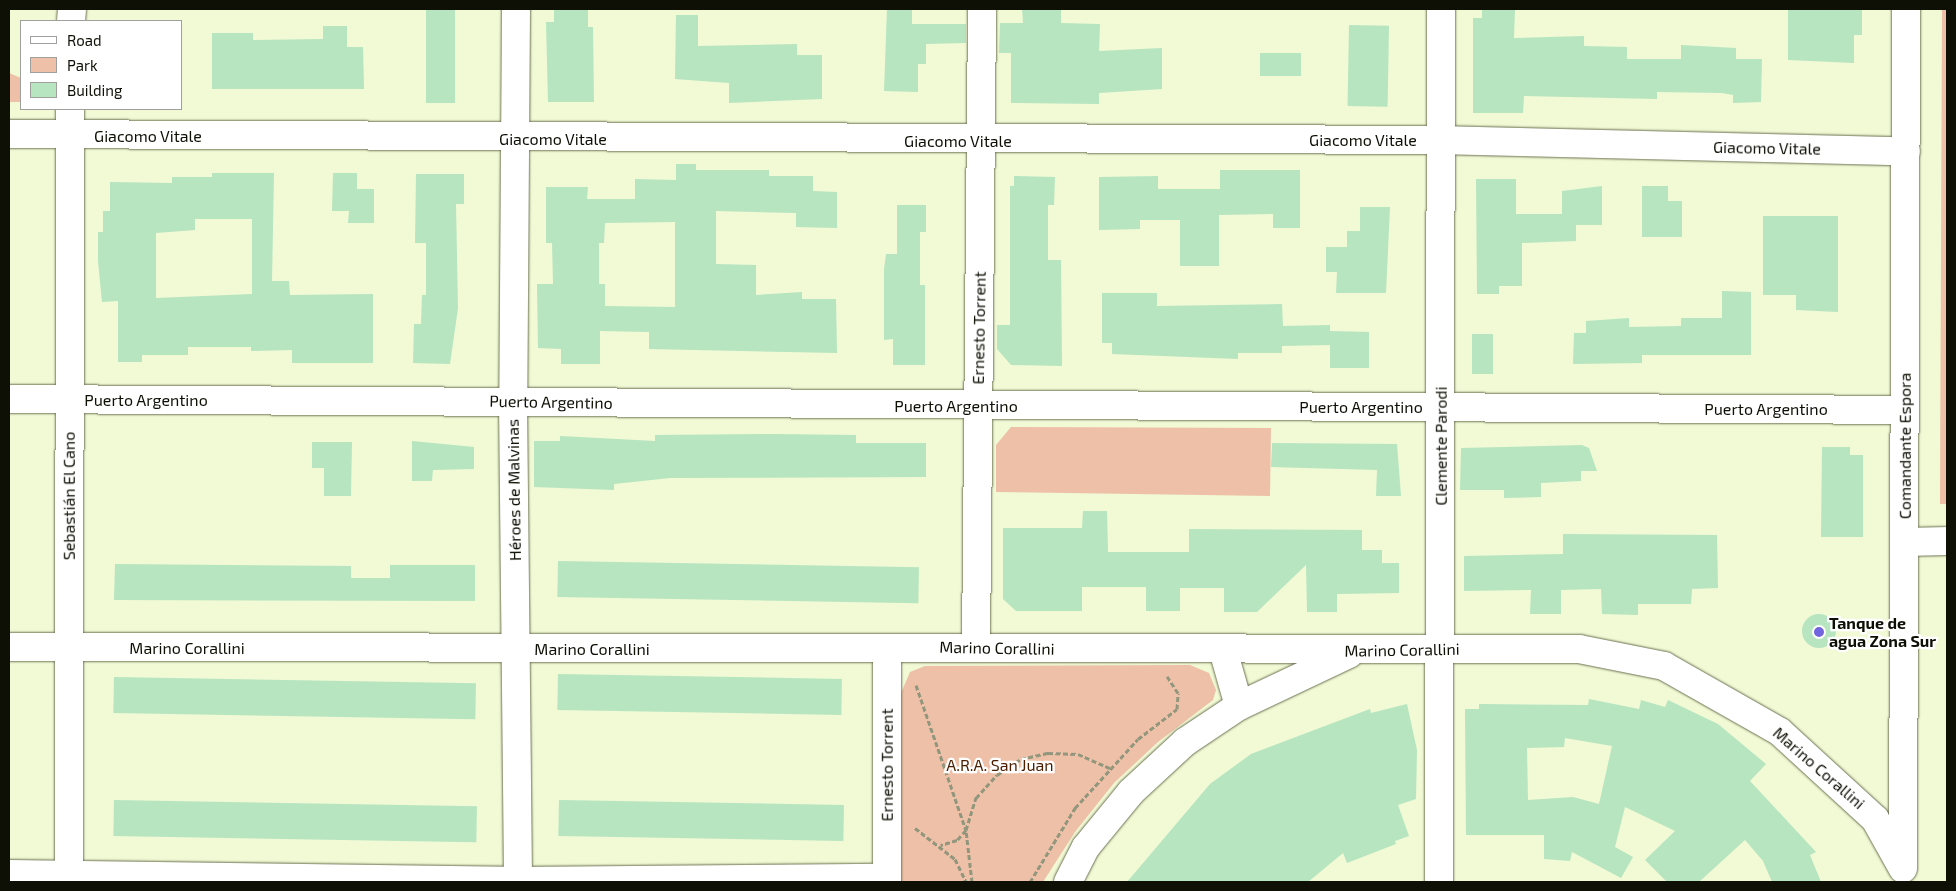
<!DOCTYPE html>
<html>
<head>
<meta charset="utf-8">
<style>
  body { margin:0 }
  #map { position:relative; width:1956px; height:891px; overflow:hidden; background:#f1f9d5; font-family:"Exo 2",sans-serif }
  div>[style] { position:absolute }
  .green>* { inset:0; background:#edc0a7 }
  .building>* { inset:0; background:#b6e5c0; transform-origin:0 0 }
  .round { border-radius:50% }
  .path>* { height:3px; margin-top:-1.5px; transform-origin:0; background:repeating-linear-gradient(90deg,#91967d 0 5px,transparent 0 7.5px) }
  .roads { filter:drop-shadow(0 0 1px #6b7151) drop-shadow(0 0 1px #6b7151) }
  .street>* { height:28px; margin:-14px; padding:0 14px; transform-origin:14px; border-radius:14px; background:#fff }
  .dots>* { width:14px; height:14px; translate:-50% -50%; box-sizing:border-box; border:2px solid #fff; border-radius:50% }
  span { translate:-50% -50%; white-space:nowrap; text-align:center; line-height:1.15; -webkit-text-stroke:4.5px #fff; paint-order:stroke }
  .street-label { font-size:16px; color:#0e1005 }
  .poi-label { font-size:16px; color:#0e1005; font-weight:700 }
  .left { translate:0 -50%; text-align:left }
  .park-label { font-size:16px; color:#4b1e00 }
  .frame { position:absolute; inset:0; border:10px solid #0e1005; pointer-events:none }
  .legend { position:absolute; left:20px; top:20px; width:162px; height:90px; box-sizing:border-box; background:#fff; border:1px solid #9f9f9b; margin:0; padding:6px 9px; list-style:none; font-size:15px; color:#0e1005 }
  .legend li { display:flex; align-items:center; gap:10px; height:25px }
  .legend b { width:25px; border:1px solid #9f9f9b }
</style>
</head>
<body>
<div id="map">
  <div class="green">
    <i style="clip-path:polygon(1942px 9px,1947px 9px,1947px 504px,1940px 504px)"></i>
    <i style="clip-path:polygon(9px 73px,21px 78px,21px 102px,9px 102px)"></i>
    <i style="clip-path:polygon(1011px 427px,1271px 428px,1270px 496px,996px 492px,996px 445px)"></i>
    <i style="clip-path:polygon(1190px 665px,1209px 673px,1216px 690px,1213px 700px,1158px 742px,1114px 783px,1075px 832px,1043px 882px,901px 882px,901px 693px,910px 672px,925px 666px)"></i>
  </div>
  <div class="building">
    <i style="clip-path:polygon(554px 9px,588px 9px,588px 27px,593px 27px,594px 102px,548px 102px,546px 22px,554px 22px)"></i>
    <i style="clip-path:polygon(887px 9px,912px 9px,912px 24px,966px 24px,966px 43px,926px 44px,926px 64px,918px 64px,918px 92px,884px 91px)"></i>
    <i style="clip-path:polygon(1022px 9px,1061px 9px,1061px 23px,1100px 24px,1099px 51px,1162px 48px,1162px 89px,1099px 93px,1099px 104px,1011px 103px,1011px 53px,999px 53px,1000px 23px,1023px 23px)"></i>
    <i style="clip-path:polygon(1482px 9px,1515px 9px,1514px 38px,1584px 36px,1584px 46px,1627px 47px,1627px 59px,1681px 59px,1681px 45px,1736px 48px,1736px 59px,1762px 59px,1761px 102px,1733px 103px,1733px 95px,1722px 93px,1657px 92px,1657px 99px,1524px 96px,1523px 113px,1473px 113px,1473px 18px,1482px 18px)"></i>
    <i style="clip-path:polygon(1788px 9px,1862px 9px,1862px 35px,1854px 35px,1854px 63px,1788px 60px)"></i>
    <i style="left:426px;top:10px;width:29px;height:93px"></i>
    <i style="clip-path:polygon(676px 15px,698px 15px,698px 46px,797px 44px,797px 55px,822px 55px,822px 99px,729px 103px,729px 83px,675px 79px)"></i>
    <i style="left:1349px;top:25px;width:40px;height:81px;rotate:1deg"></i>
    <i style="clip-path:polygon(323px 26px,347px 26px,347px 47px,363px 47px,364px 89px,212px 89px,212px 33px,253px 33px,253px 40px,323px 39px)"></i>
    <i style="left:1260px;top:53px;width:41px;height:23px"></i>
    <i style="clip-path:polygon(evenodd,676px 164px,696px 164px,696px 170px,769px 170px,769px 176px,813px 176px,813px 191px,837px 192px,837px 228px,796px 227px,796px 213px,716px 211px,716px 264px,756px 265px,756px 295px,802px 292px,802px 299px,836px 299px,837px 353px,649px 349px,649px 332px,600px 331px,600px 364px,561px 364px,561px 349px,538px 348px,537px 284px,553px 284px,552px 243px,546px 243px,546px 187px,588px 187px,587px 199px,635px 199px,635px 179px,676px 180px,676px 164px,675px 222px,675px 307px,605px 306px,605px 284px,599px 284px,599px 243px,604px 243px,605px 223px,675px 222px)"></i>
    <i style="clip-path:polygon(1220px 170px,1300px 170px,1300px 228px,1273px 228px,1273px 214px,1219px 215px,1219px 266px,1180px 266px,1180px 220px,1140px 220px,1140px 229px,1099px 230px,1099px 177px,1158px 176px,1158px 189px,1220px 189px)"></i>
    <i style="clip-path:polygon(evenodd,212px 173px,274px 173px,272px 281px,289px 281px,290px 295px,373px 294px,373px 363px,292px 363px,292px 350px,251px 351px,251px 347px,188px 347px,188px 355px,142px 355px,142px 362px,118px 362px,118px 301px,102px 302px,98px 261px,98px 232px,103px 232px,103px 211px,110px 211px,110px 182px,172px 183px,172px 177px,212px 177px,212px 173px,195px 219px,252px 219px,252px 294px,156px 298px,156px 233px,195px 230px,195px 219px)"></i>
    <i style="clip-path:polygon(333px 173px,357px 173px,357px 189px,374px 189px,374px 223px,348px 223px,349px 211px,332px 211px)"></i>
    <i style="clip-path:polygon(416px 174px,464px 174px,464px 204px,456px 204px,458px 308px,450px 364px,413px 363px,414px 324px,421px 324px,422px 295px,426px 295px,426px 243px,415px 243px)"></i>
    <i style="clip-path:polygon(1014px 176px,1055px 177px,1054px 205px,1048px 205px,1048px 260px,1061px 260px,1062px 366px,1011px 365px,997px 349px,997px 325px,1010px 325px,1010px 186px,1014px 186px)"></i>
    <i style="clip-path:polygon(1476px 179px,1516px 179px,1516px 214px,1562px 214px,1562px 191px,1602px 186px,1602px 225px,1576px 225px,1576px 241px,1522px 243px,1522px 286px,1499px 286px,1499px 294px,1477px 294px)"></i>
    <i style="clip-path:polygon(1642px 186px,1668px 186px,1668px 201px,1682px 201px,1682px 237px,1642px 237px)"></i>
    <i style="clip-path:polygon(897px 205px,926px 205px,926px 232px,920px 232px,920px 285px,925px 285px,925px 365px,893px 365px,893px 339px,884px 340px,884px 269px,886px 254px,897px 254px)"></i>
    <i style="clip-path:polygon(1360px 207px,1390px 207px,1386px 293px,1336px 293px,1337px 272px,1326px 272px,1326px 247px,1347px 247px,1347px 231px,1360px 231px)"></i>
    <i style="clip-path:polygon(1763px 216px,1838px 216px,1838px 312px,1796px 310px,1796px 295px,1763px 295px)"></i>
    <i style="clip-path:polygon(1722px 291px,1751px 292px,1751px 355px,1642px 355px,1642px 363px,1573px 364px,1574px 333px,1586px 333px,1586px 321px,1629px 318px,1629px 327px,1681px 326px,1681px 318px,1722px 318px)"></i>
    <i style="clip-path:polygon(1102px 293px,1157px 293px,1157px 306px,1282px 304px,1283px 326px,1330px 325px,1330px 331px,1369px 332px,1369px 368px,1330px 368px,1330px 345px,1282px 346px,1282px 353px,1238px 353px,1238px 359px,1112px 354px,1112px 343px,1102px 343px)"></i>
    <i style="left:1472px;top:334px;width:21px;height:40px"></i>
    <i style="clip-path:polygon(775px 434px,856px 435px,856px 443px,926px 443px,926px 477px,670px 478px,614px 484px,614px 490px,534px 487px,534px 441px,560px 441px,560px 436px,655px 441px,655px 435px)"></i>
    <i style="clip-path:polygon(412px 441px,474px 447px,474px 469px,433px 470px,432px 481px,412px 481px)"></i>
    <i style="clip-path:polygon(312px 442px,352px 442px,351px 496px,324px 496px,324px 468px,312px 468px)"></i>
    <i style="clip-path:polygon(1272px 443px,1397px 444px,1401px 496px,1376px 496px,1377px 470px,1271px 467px)"></i>
    <i style="clip-path:polygon(1582px 445px,1589px 448px,1597px 471px,1581px 471px,1581px 481px,1541px 483px,1541px 497px,1504px 498px,1504px 490px,1460px 490px,1461px 448px)"></i>
    <i style="clip-path:polygon(1822px 447px,1850px 447px,1850px 455px,1863px 455px,1863px 537px,1821px 537px)"></i>
    <i style="clip-path:polygon(1083px 511px,1107px 511px,1108px 552px,1189px 552px,1189px 529px,1362px 530px,1362px 550px,1382px 550px,1382px 563px,1399px 563px,1399px 593px,1337px 594px,1337px 612px,1307px 612px,1306px 565px,1257px 612px,1224px 612px,1224px 588px,1180px 588px,1180px 611px,1146px 611px,1146px 587px,1082px 587px,1082px 611px,1016px 611px,1003px 599px,1003px 528px,1082px 528px)"></i>
    <i style="clip-path:polygon(1563px 534px,1717px 535px,1718px 588px,1692px 589px,1691px 604px,1638px 604px,1638px 615px,1602px 614px,1601px 589px,1561px 590px,1561px 614px,1530px 614px,1531px 590px,1464px 591px,1464px 556px,1563px 554px)"></i>
    <i style="left:558px;top:561px;width:361px;height:36px;rotate:1deg"></i>
    <i style="clip-path:polygon(115px 564px,351px 566px,351px 578px,390px 578px,390px 565px,475px 565px,475px 601px,114px 600px)"></i>
    <i class="round" style="left:1802px;top:614px;width:34px;height:34px"></i>
    <i style="left:558px;top:674px;width:284px;height:36px;rotate:1deg"></i>
    <i style="left:114px;top:677px;width:362px;height:36px;rotate:1deg"></i>
    <i style="clip-path:polygon(evenodd,1589px 699px,1639px 709px,1641px 700px,1665px 707px,1668px 700px,1718px 724px,1766px 764px,1750px 781px,1816px 852px,1810px 855px,1821px 882px,1772px 882px,1763px 861px,1745px 840px,1699px 882px,1667px 882px,1645px 860px,1675px 831px,1625px 807px,1615px 847px,1633px 857px,1621px 878px,1572px 852px,1570px 861px,1544px 859px,1544px 835px,1466px 835px,1465px 709px,1479px 709px,1479px 704px,1588px 705px,1589px 699px,1565px 738px,1612px 746px,1599px 804px,1573px 797px,1528px 800px,1527px 748px,1564px 747px,1565px 738px)"></i>
    <i style="clip-path:polygon(1407px 704px,1417px 750px,1416px 799px,1398px 805px,1409px 836px,1395px 841px,1396px 844px,1347px 863px,1343px 853px,1308px 882px,1127px 882px,1210px 784px,1251px 754px,1370px 709px,1371px 713px)"></i>
    <i style="left:114px;top:800px;width:363px;height:36px;rotate:1deg"></i>
    <i style="left:559px;top:800px;width:285px;height:36px;rotate:1deg"></i>
  </div>
  <div class="path">
    <i style="left:916px;top:685px;width:153px;rotate:71deg"></i>
    <i style="left:966px;top:830px;width:13px;rotate:132deg"></i>
    <i style="left:957px;top:840px;width:17px;rotate:163deg"></i>
    <i style="left:915px;top:828px;width:51px;rotate:37.8deg"></i>
    <i style="left:955px;top:859px;width:25px;rotate:64deg"></i>
    <i style="left:972px;top:882px;width:52px;rotate:-96.6deg"></i>
    <i style="left:966px;top:830px;width:34px;rotate:-73deg"></i>
    <i style="left:976px;top:798px;width:31px;rotate:-48deg"></i>
    <i style="left:997px;top:775px;width:29px;rotate:-34deg"></i>
    <i style="left:1021px;top:759px;width:28px;rotate:-13deg"></i>
    <i style="left:1048px;top:753px;width:30px;rotate:2deg"></i>
    <i style="left:1078px;top:754px;width:35px;rotate:24deg"></i>
    <i style="left:1030px;top:882px;width:87px;rotate:-58.7deg"></i>
    <i style="left:1075px;top:808px;width:93px;rotate:-47.6deg"></i>
    <i style="left:1138px;top:739px;width:49px;rotate:-37.6deg"></i>
    <i style="left:1177px;top:709px;width:16px;rotate:-86deg"></i>
    <i style="left:1178px;top:693px;width:20px;rotate:-123deg"></i>
  </div>
  <div class="roads">
    <div class="street">
      <i style="left:516px;top:9px;width:392px;rotate:90.4deg"></i>
      <i style="left:513px;top:401px;width:481px;rotate:89.4deg"></i>
      <i style="left:71px;top:21px;width:12px;rotate:-85deg"></i>
      <i style="left:9px;top:134px;width:1432px;rotate:0.24deg"></i>
      <i style="left:1441px;top:140px;width:465px;rotate:1.4deg"></i>
      <i style="left:9px;top:399px;width:1895px;rotate:0.33deg"></i>
      <i style="left:1906px;top:542px;width:41px;rotate:-1.4deg"></i>
      <i style="left:9px;top:647px;width:1570px;rotate:0.07deg"></i>
      <i style="left:1579px;top:649px;width:87px;rotate:11.3deg"></i>
      <i style="left:1664px;top:666px;width:133px;rotate:29.6deg"></i>
      <i style="left:1780px;top:732px;width:129px;rotate:42.5deg"></i>
      <i style="left:1875px;top:819px;width:57px;rotate:60.8deg"></i>
      <i style="left:976px;top:648px;width:639px;rotate:-89.46deg"></i>
      <i style="left:887px;top:649px;width:233px;rotate:90deg"></i>
      <i style="left:1223px;top:650px;width:58px;rotate:74.1deg"></i>
      <i style="left:1903px;top:867px;width:858px;rotate:-89.8deg"></i>
      <i style="left:9px;top:874px;width:509px;rotate:0.79deg"></i>
      <i style="left:518px;top:881px;width:369px;rotate:-0.5deg"></i>
      <i style="left:69px;top:882px;width:773px;rotate:-89.93deg"></i>
      <i style="left:1068px;top:882px;width:39px;rotate:-63deg"></i>
      <i style="left:1086px;top:847px;width:71px;rotate:-50.7deg"></i>
      <i style="left:1131px;top:792px;width:74px;rotate:-42.8deg"></i>
      <i style="left:1185px;top:742px;width:65px;rotate:-33.7deg"></i>
      <i style="left:1239px;top:706px;width:122px;rotate:-25.3deg"></i>
      <i style="left:1439px;top:882px;width:873px;rotate:-89.87deg"></i>
    </div>
  </div>
  <div class="dots">
    <i style="left:1819px;top:632px;background:#7264df"></i>
  </div>
  <div class="street-label">
    <span style="left:148px;top:136px">Giacomo Vitale</span>
    <span style="left:553px;top:139px">Giacomo Vitale</span>
    <span style="left:1363px;top:140px">Giacomo Vitale</span>
    <span style="left:958px;top:141px">Giacomo Vitale</span>
    <span style="left:1767px;top:148px;rotate:1deg">Giacomo Vitale</span>
    <span style="left:979px;top:328px;rotate:-89deg">Ernesto Torrent</span>
    <span style="left:146px;top:400px">Puerto Argentino</span>
    <span style="left:551px;top:402px;rotate:1deg">Puerto Argentino</span>
    <span style="left:956px;top:406px">Puerto Argentino</span>
    <span style="left:1361px;top:407px">Puerto Argentino</span>
    <span style="left:1766px;top:409px">Puerto Argentino</span>
    <span style="left:1441px;top:446px;rotate:-90deg">Clemente Parodi</span>
    <span style="left:1905px;top:446px;rotate:-90deg">Comandante Espora</span>
    <span style="left:514px;top:490px;rotate:-91deg">Héroes de Malvinas</span>
    <span style="left:69px;top:496px;rotate:-90deg">Sebastián El Cano</span>
    <span style="left:187px;top:648px">Marino Corallini</span>
    <span style="left:997px;top:648px;rotate:1deg">Marino Corallini</span>
    <span style="left:592px;top:649px">Marino Corallini</span>
    <span style="left:1402px;top:650px;rotate:-1deg">Marino Corallini</span>
    <span style="left:887px;top:765px;rotate:-90deg">Ernesto Torrent</span>
    <span style="left:1819px;top:768px;rotate:41deg">Marino Corallini</span>
  </div>
  <div class="poi-label">
    <span class="left" style="left:1829px;top:632px">Tanque de<br>agua Zona Sur</span>
  </div>
  <div class="park-label">
    <span style="left:1000px;top:765px">A.R.A. San Juan</span>
  </div>
  <div class="frame"></div>
  <ul class="legend">
  <li><b style="height:6px;background:#fff"></b>Road</li>
  <li><b style="height:14px;background:#edc0a7"></b>Park</li>
  <li><b style="height:14px;background:#b6e5c0"></b>Building</li>
  </ul>
</div>
</body>
</html>
